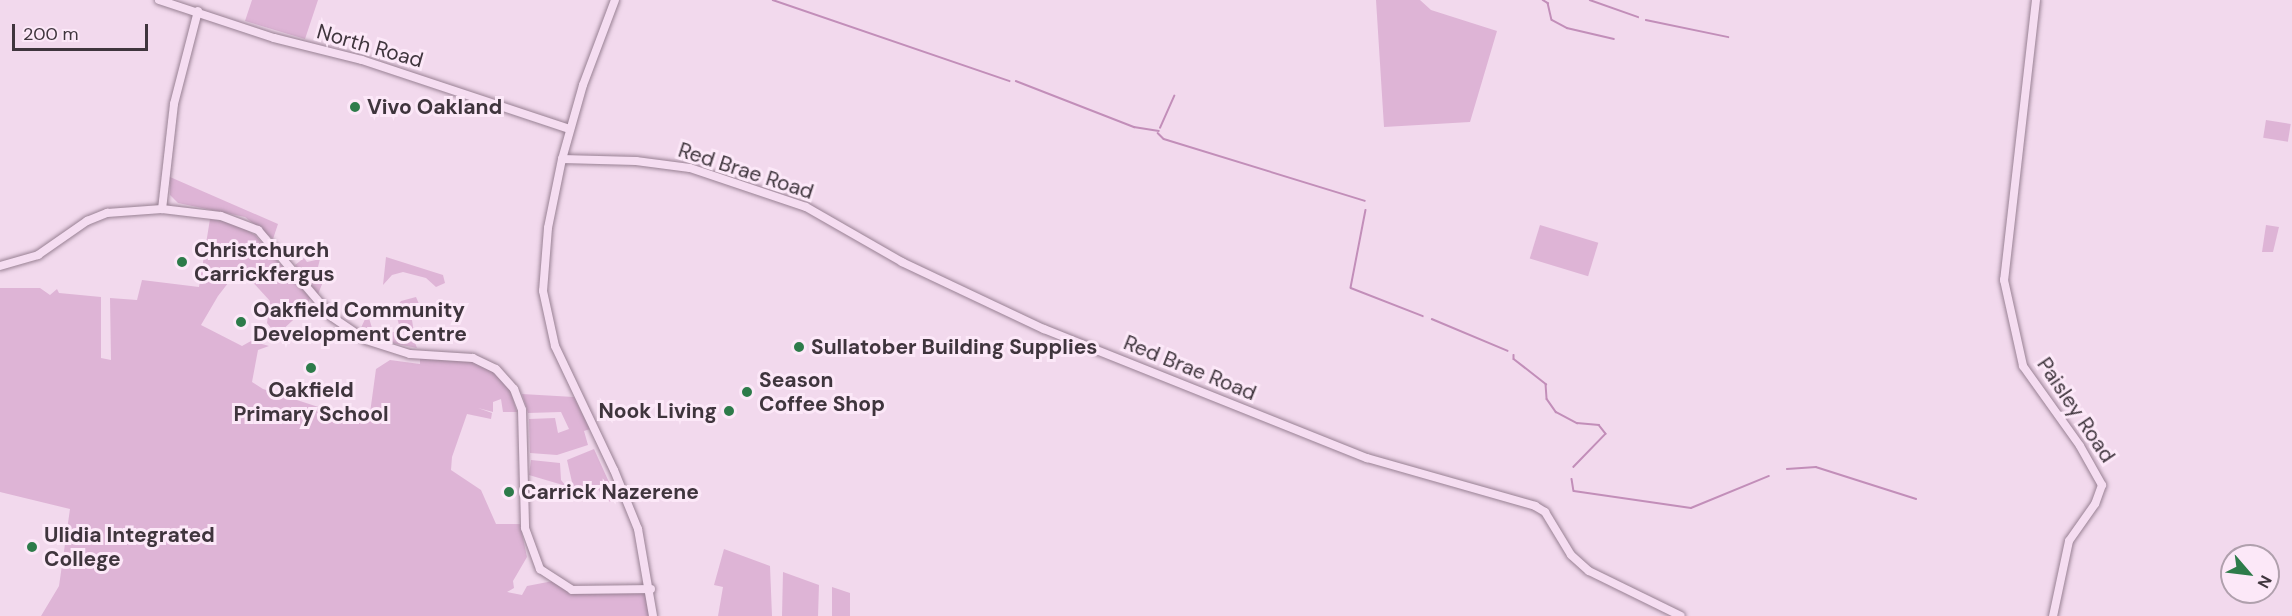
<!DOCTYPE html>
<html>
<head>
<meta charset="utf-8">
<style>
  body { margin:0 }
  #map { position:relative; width:2292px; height:616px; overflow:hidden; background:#f2d9ed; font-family:"DM Sans",sans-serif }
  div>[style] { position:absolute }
  .green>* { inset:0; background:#deb4d6; transform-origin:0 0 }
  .stream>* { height:1.5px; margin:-0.75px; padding:0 0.75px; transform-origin:0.75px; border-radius:0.75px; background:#c28eb9 }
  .roads { filter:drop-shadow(0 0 2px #988193) drop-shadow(0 0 2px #988193) }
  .secondary>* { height:8px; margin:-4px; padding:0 4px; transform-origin:4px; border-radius:4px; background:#f5ddf1 }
  .dots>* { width:16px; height:16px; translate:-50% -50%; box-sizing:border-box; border:3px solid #fce8f8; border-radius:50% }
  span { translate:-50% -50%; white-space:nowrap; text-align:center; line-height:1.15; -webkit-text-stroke:6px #fce8f8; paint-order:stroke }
  .street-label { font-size:21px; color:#3f353d }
  .poi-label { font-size:21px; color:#3f353d; font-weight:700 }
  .left { translate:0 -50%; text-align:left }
  .right { translate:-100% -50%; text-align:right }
  .north { position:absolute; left:2220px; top:544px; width:60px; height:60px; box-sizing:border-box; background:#fce8f8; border:2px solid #b0a0ad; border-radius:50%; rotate:118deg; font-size:16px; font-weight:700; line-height:24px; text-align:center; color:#3f353d }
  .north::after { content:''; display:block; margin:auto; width:21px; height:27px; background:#2d7b4a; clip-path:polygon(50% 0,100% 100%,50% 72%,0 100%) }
  .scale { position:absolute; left:12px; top:24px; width:136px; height:27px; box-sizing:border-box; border:3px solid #3f353d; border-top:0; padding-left:8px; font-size:18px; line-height:21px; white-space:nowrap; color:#3f353d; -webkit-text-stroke:4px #fce8f8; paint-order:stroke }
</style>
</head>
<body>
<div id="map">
  <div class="green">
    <i style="clip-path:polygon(252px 0,318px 0,305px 39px,245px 21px)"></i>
    <i style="clip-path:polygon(1376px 0,1420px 0,1431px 10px,1497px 31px,1470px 122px,1384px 127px)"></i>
    <i style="left:2266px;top:120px;width:25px;height:18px;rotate:9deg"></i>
    <i style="clip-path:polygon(170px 177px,278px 224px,273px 239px,245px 217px,178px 203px,170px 195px)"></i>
    <i style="clip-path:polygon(210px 219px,234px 223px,255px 235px,310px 298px,307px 307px,277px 335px,267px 323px,270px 301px,247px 276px,235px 274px,218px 296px,201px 325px,242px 346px,251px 341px,269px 346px,258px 350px,252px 382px,263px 389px,343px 415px,365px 417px,370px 413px,376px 369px,390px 360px,420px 364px,420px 356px,469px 360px,498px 374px,510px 389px,517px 412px,503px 412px,501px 399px,493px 402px,493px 412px,478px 408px,492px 413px,491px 419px,467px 414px,452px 457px,451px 470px,481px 490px,496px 524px,520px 524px,527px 557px,513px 581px,514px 588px,507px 592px,522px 595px,527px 586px,553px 581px,560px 586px,651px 589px,653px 616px,41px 616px,59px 586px,70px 509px,0 492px,0 288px,40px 288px,50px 295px,57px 289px,59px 293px,101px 297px,101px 358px,111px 360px,110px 298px,137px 300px,142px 280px,199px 287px)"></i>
    <i style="left:1540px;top:225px;width:61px;height:35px;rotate:17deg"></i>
    <i style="clip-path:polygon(2266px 225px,2279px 227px,2273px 252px,2262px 252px)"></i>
    <i style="clip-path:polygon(386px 257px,443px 275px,445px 283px,436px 287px,426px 278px,403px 272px,392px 275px,383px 285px)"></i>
    <i style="clip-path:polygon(304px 258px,307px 262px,320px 259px,318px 267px,328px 270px,318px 294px,295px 265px)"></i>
    <i style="clip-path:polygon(416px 297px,422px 311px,415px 313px,412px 320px,414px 333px,407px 337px,406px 331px,401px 333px,404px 342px,414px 340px,417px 348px,387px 342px,360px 330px,366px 317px,364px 313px,368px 315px,373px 331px,391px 338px,391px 333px,400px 329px,395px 309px,401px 301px)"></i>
    <i style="clip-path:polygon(522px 394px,574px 397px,590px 429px,584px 431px,588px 445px,557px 455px,530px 453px,529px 419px,555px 418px,558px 433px,569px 429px,561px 412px,528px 413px)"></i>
    <i style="clip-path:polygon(594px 449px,618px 502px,603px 501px,599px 490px,589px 494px,584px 502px,574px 491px,567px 460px)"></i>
    <i style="clip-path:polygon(531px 460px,560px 463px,561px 480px,566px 486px,529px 475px)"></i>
    <i style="clip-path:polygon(724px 549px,770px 566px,772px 616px,718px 616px,723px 587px,714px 585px)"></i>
    <i style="clip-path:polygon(783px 572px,819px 585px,818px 616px,782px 616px)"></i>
    <i style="clip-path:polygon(832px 587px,850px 593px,850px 616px,832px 616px)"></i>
  </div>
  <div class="stream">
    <i style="left:773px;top:0;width:250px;rotate:18.9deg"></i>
    <i style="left:1543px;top:0;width:6px;rotate:31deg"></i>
    <i style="left:1548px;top:3px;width:17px;rotate:77deg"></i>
    <i style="left:1552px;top:20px;width:17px;rotate:28deg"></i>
    <i style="left:1567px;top:28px;width:48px;rotate:13.2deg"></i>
    <i style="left:1590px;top:0;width:51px;rotate:19.5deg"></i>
    <i style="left:1646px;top:20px;width:84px;rotate:11.7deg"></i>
    <i style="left:1016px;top:81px;width:127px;rotate:21.3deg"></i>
    <i style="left:1134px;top:127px;width:25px;rotate:9deg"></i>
    <i style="left:1160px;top:128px;width:35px;rotate:-66deg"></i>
    <i style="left:1158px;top:133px;width:8px;rotate:45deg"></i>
    <i style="left:1164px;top:139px;width:210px;rotate:17.1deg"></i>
    <i style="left:1366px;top:210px;width:79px;rotate:100.9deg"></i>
    <i style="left:1351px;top:288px;width:77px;rotate:21.3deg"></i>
    <i style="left:1432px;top:319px;width:82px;rotate:22.8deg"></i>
    <i style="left:1514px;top:355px;width:4px;rotate:90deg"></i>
    <i style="left:1514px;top:359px;width:41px;rotate:38deg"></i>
    <i style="left:1546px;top:384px;width:15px;rotate:86deg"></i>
    <i style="left:1547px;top:399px;width:16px;rotate:55deg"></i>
    <i style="left:1556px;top:412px;width:24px;rotate:28deg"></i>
    <i style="left:1577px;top:423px;width:22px;rotate:5deg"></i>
    <i style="left:1599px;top:425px;width:11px;rotate:52deg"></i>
    <i style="left:1606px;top:434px;width:46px;rotate:134.1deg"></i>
    <i style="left:1787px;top:469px;width:29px;rotate:-4deg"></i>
    <i style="left:1816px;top:467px;width:105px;rotate:17.7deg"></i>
    <i style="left:1572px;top:479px;width:12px;rotate:81deg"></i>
    <i style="left:1574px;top:491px;width:118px;rotate:8.3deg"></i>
    <i style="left:1691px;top:508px;width:84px;rotate:-22.3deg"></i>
  </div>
  <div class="roads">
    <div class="secondary">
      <i style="left:159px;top:0;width:121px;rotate:18.3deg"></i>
      <i style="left:274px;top:38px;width:91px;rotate:14deg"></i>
      <i style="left:362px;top:60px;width:219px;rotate:18.4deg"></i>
      <i style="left:615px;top:0;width:91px;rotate:110.6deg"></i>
      <i style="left:583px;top:85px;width:77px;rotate:105.8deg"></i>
      <i style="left:562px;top:159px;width:70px;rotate:101.5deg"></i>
      <i style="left:548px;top:228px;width:63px;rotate:94.5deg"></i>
      <i style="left:543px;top:291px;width:56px;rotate:77.7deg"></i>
      <i style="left:555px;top:346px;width:137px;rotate:64.6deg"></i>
      <i style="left:614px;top:470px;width:64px;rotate:67.9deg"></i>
      <i style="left:638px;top:529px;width:88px;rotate:80.2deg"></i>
      <i style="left:2036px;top:0;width:282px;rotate:96.5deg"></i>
      <i style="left:2004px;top:280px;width:88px;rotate:77.5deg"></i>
      <i style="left:2023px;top:366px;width:98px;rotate:54.5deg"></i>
      <i style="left:2080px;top:446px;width:45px;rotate:60.6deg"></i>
      <i style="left:2102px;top:485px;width:20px;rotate:110deg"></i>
      <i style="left:2095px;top:504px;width:45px;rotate:125.1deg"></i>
      <i style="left:2069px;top:541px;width:77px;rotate:102deg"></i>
      <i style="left:198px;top:11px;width:96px;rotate:104.5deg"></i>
      <i style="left:174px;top:104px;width:106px;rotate:96.5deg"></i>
      <i style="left:162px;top:209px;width:59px;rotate:6.8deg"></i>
      <i style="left:221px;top:216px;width:40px;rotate:21deg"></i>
      <i style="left:258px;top:230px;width:114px;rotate:49.6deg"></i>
      <i style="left:332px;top:317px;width:41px;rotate:34.1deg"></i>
      <i style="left:366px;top:340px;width:46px;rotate:17.7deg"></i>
      <i style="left:410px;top:354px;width:63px;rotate:3.6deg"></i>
      <i style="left:473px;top:358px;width:25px;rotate:26deg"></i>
      <i style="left:496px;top:369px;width:27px;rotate:48deg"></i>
      <i style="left:514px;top:389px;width:22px;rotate:69deg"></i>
      <i style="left:522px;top:410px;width:118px;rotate:88.5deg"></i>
      <i style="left:525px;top:528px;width:44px;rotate:69.9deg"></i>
      <i style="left:540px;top:569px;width:38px;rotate:33deg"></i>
      <i style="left:572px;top:590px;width:79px;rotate:-0.7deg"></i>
      <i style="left:562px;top:159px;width:74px;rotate:1.5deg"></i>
      <i style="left:636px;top:161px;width:54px;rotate:7.4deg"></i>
      <i style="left:690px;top:168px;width:122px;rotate:18.6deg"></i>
      <i style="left:806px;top:207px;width:111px;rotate:29.8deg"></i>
      <i style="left:902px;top:262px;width:157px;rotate:25.3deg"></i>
      <i style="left:1044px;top:329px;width:348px;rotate:21.8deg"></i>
      <i style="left:1367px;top:458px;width:175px;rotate:15.9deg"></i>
      <i style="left:1535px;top:506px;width:12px;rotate:31deg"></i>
      <i style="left:1545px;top:512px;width:50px;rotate:58.8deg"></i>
      <i style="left:1571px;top:555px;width:24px;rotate:42deg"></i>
      <i style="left:1589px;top:571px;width:102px;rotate:26.1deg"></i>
      <i style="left:0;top:266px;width:40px;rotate:-16deg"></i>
      <i style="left:38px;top:255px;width:60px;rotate:-34.8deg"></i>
      <i style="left:87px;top:221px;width:22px;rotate:-22deg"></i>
      <i style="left:107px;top:213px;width:55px;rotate:-4.2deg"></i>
    </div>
  </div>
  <div class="dots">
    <i style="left:355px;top:107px;background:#2d7b4a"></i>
    <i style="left:182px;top:262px;background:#2d7b4a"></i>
    <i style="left:241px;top:322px;background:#2d7b4a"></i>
    <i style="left:799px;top:347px;background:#2d7b4a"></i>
    <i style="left:311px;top:368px;background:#2d7b4a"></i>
    <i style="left:747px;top:392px;background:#2d7b4a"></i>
    <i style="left:729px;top:411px;background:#2d7b4a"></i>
    <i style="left:509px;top:492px;background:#2d7b4a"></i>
    <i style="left:32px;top:547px;background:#2d7b4a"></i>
  </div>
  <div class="street-label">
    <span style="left:370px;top:46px;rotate:16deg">North Road</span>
    <span style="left:746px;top:171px;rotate:18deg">Red Brae Road</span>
    <span style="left:1190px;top:368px;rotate:22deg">Red Brae Road</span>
    <span style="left:2076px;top:410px;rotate:56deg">Paisley Road</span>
  </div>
  <div class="poi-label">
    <span class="left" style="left:367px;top:107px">Vivo Oakland</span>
    <span class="left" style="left:194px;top:262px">Christchurch<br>Carrickfergus</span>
    <span class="left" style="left:253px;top:322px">Oakfield Community<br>Development Centre</span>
    <span class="left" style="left:811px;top:347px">Sullatober Building Supplies</span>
    <span class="left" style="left:759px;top:392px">Season<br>Coffee Shop</span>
    <span style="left:311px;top:402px">Oakfield<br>Primary School</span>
    <span class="right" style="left:717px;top:411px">Nook Living</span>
    <span class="left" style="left:521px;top:492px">Carrick Nazerene</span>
    <span class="left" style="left:44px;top:547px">Ulidia Integrated<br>College</span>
  </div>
  <div class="north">N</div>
  <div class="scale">200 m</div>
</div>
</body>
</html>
